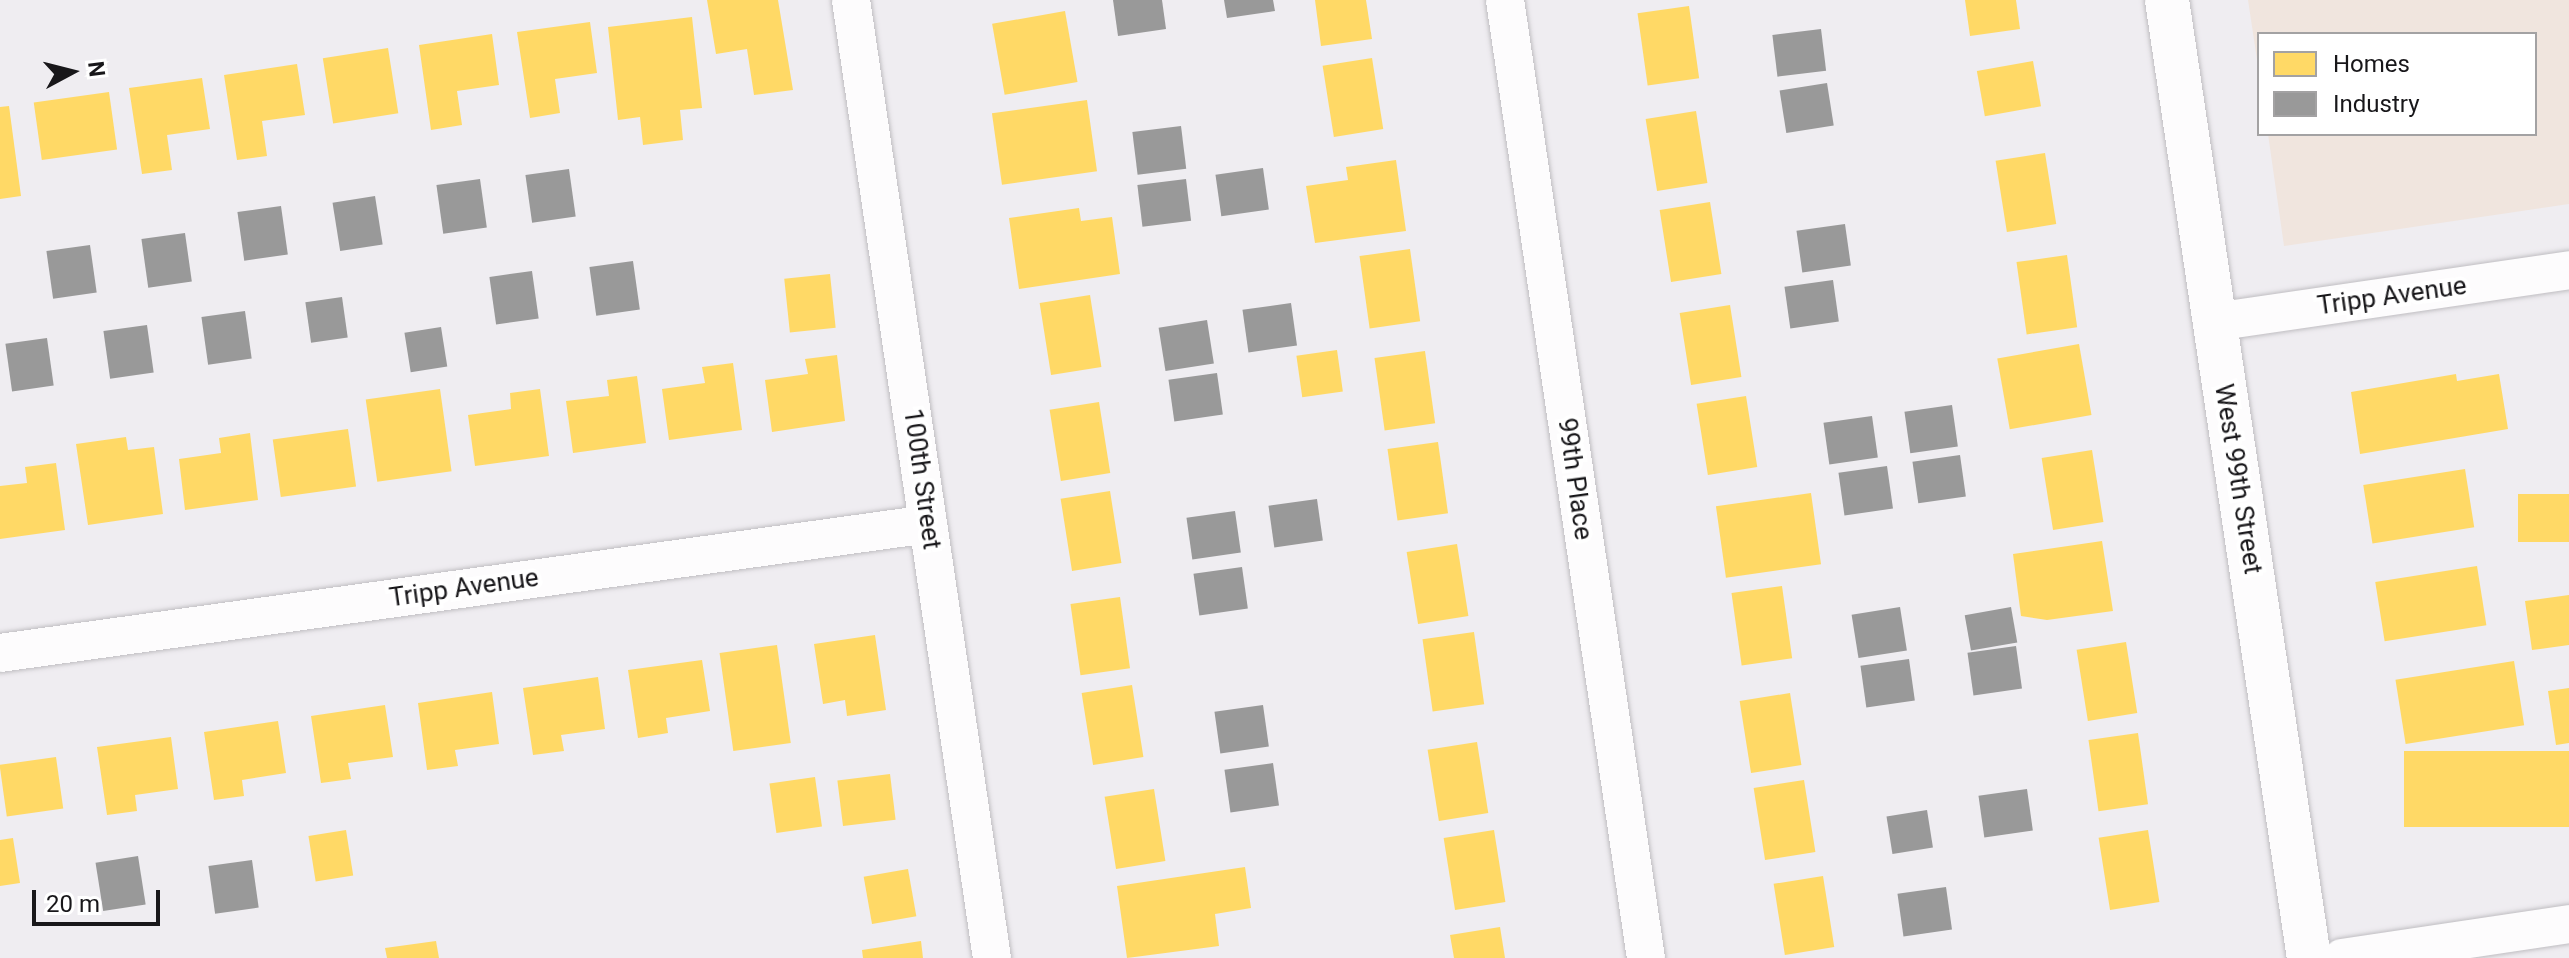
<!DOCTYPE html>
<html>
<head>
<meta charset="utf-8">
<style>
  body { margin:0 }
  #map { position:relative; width:2569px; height:958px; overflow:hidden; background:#efedf1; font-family:Roboto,sans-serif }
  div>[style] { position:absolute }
  .education>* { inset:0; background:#f0e5de }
  .homes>* { inset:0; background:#ffd966; transform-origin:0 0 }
  .industry>* { inset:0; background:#999; transform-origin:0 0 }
  .roads { filter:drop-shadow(0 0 2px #c0bec2) drop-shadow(0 0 2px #c0bec2) }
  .street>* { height:38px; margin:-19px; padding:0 19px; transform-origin:19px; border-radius:19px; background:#fdfcfd }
  .secondary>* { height:44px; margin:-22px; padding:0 22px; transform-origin:22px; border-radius:22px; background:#fdfcfd }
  span { translate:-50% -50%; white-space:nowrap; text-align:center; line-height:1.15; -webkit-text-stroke:8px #fff; paint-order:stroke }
  .street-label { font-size:26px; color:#18171a }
  .legend { position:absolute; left:2257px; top:32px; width:280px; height:104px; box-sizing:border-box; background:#fff; border:2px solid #a3a2a3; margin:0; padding:10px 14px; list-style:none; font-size:24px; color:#18171a }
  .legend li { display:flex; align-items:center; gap:16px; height:40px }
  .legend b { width:40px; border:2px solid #a3a2a3 }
  .north { position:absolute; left:32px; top:32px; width:80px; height:80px; -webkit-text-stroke:6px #fff; paint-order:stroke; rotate:83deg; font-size:22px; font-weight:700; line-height:32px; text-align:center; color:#18171a }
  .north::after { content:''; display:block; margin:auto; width:28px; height:36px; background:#18171a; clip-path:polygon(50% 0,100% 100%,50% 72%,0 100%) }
  .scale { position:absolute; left:32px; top:890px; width:128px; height:36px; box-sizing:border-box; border:4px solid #18171a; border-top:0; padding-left:10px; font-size:24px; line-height:28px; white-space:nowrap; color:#18171a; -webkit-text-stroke:6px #fff; paint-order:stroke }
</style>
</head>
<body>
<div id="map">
  <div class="education">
    <i style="clip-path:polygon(2248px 0,2569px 0,2569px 204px,2284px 246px,2268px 134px,2535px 134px,2535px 34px,2259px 34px,2259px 73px)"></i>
  </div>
  <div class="homes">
    <i style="clip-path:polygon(707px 0,778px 0,793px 90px,754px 95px,747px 49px,716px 54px)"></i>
    <i style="clip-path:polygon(1315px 0,1366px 0,1372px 39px,1321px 46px)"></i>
    <i style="clip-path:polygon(1965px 0,2016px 0,2020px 29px,1970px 36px)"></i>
    <i style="left:1689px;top:6px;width:73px;height:52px;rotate:82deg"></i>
    <i style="left:1065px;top:11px;width:72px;height:74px;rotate:80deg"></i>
    <i style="clip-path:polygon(692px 17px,702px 108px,680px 110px,683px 140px,643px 145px,640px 117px,618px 120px,608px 27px)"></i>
    <i style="clip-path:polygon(590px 22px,597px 73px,555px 79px,560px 113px,530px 118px,517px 32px)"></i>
    <i style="clip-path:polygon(492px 34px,499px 85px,457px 91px,462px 125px,431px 130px,419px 45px)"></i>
    <i style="left:388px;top:48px;width:66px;height:66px;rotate:81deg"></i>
    <i style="left:1372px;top:58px;width:72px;height:50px;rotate:81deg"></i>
    <i style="left:2033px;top:61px;width:46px;height:57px;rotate:80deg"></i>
    <i style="clip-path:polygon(297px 64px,305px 115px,262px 121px,267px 156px,237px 160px,224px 75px)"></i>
    <i style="clip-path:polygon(202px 78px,210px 129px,167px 135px,172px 170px,142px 174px,129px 88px)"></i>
    <i style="left:109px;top:92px;width:58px;height:76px;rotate:82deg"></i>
    <i style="left:1087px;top:100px;width:72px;height:96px;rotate:82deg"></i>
    <i style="clip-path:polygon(9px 106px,21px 196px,0 199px,0 107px)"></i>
    <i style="left:1696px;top:111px;width:73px;height:51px;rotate:81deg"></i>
    <i style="left:2045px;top:153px;width:72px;height:50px;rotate:81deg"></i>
    <i style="clip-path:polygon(1396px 160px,1406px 231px,1315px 243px,1306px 186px,1348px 180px,1346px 167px)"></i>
    <i style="left:1710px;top:202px;width:73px;height:51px;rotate:81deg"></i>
    <i style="clip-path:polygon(1079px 208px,1081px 221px,1112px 217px,1120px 274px,1019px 289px,1009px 218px)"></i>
    <i style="left:1410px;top:249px;width:73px;height:51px;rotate:82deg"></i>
    <i style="left:2067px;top:255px;width:73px;height:51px;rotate:82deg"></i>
    <i style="left:830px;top:274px;width:54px;height:46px;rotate:84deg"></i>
    <i style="left:1090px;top:295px;width:73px;height:51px;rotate:81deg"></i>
    <i style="left:1730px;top:305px;width:73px;height:51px;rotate:81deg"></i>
    <i style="left:2079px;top:344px;width:72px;height:83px;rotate:80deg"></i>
    <i style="left:1337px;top:350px;width:42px;height:41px;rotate:82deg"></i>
    <i style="left:1425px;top:351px;width:73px;height:51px;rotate:82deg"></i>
    <i style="clip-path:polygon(837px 355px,845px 421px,772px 432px,765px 380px,808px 374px,805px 359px)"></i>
    <i style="clip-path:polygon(733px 363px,742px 430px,669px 440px,662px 389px,705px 383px,702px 367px)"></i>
    <i style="clip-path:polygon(2456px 374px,2457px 381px,2499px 374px,2508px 429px,2360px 454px,2351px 392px)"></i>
    <i style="clip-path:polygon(637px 376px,646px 443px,573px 453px,566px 401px,609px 396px,607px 380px)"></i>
    <i style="left:440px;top:389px;width:83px;height:75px;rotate:82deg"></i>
    <i style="clip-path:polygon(540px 389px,549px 456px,475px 466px,468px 415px,511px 409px,510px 393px)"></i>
    <i style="left:1746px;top:396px;width:72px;height:50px;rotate:81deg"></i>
    <i style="left:1099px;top:402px;width:72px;height:50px;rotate:81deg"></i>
    <i style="left:348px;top:429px;width:58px;height:76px;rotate:82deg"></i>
    <i style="clip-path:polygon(250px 433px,258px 500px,185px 510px,179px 459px,221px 453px,219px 438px)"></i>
    <i style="clip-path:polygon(126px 437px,128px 450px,154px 447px,163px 514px,88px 525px,76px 444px)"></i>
    <i style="left:1438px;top:442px;width:72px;height:51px;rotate:82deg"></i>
    <i style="left:2092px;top:450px;width:73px;height:51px;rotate:81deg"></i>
    <i style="clip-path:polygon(56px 463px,65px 530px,0 539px,0 486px,27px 483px,25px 467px)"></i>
    <i style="left:2465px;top:469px;width:59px;height:103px;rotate:81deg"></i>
    <i style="left:1110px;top:491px;width:73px;height:50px;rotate:81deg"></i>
    <i style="left:1811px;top:493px;width:72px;height:96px;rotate:82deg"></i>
    <i style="left:2569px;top:494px;width:48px;height:51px;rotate:90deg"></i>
    <i style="clip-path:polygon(2102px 541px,2113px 611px,2047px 620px,2021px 616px,2013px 554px)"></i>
    <i style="left:1457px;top:544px;width:73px;height:51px;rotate:81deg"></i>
    <i style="left:2477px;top:566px;width:60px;height:103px;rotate:81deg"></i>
    <i style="left:1782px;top:586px;width:73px;height:51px;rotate:82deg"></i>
    <i style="clip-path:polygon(2569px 595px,2569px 645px,2532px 650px,2525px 601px)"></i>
    <i style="left:1120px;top:597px;width:72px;height:50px;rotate:82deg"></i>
    <i style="left:1474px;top:632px;width:73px;height:52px;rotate:82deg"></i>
    <i style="clip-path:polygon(875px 635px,886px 710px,847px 716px,845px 700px,823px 704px,814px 644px)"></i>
    <i style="left:2126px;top:642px;width:72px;height:50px;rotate:81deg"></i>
    <i style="left:777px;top:645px;width:99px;height:58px;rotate:82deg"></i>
    <i style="clip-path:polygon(702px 660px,710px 711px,666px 718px,668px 733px,638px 738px,628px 670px)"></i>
    <i style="left:2514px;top:661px;width:65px;height:120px;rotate:81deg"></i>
    <i style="clip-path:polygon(598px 677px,605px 729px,561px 735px,564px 751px,533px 755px,523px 688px)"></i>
    <i style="left:1132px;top:685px;width:73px;height:51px;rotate:81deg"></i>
    <i style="clip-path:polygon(2569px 688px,2569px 743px,2556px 745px,2548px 691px)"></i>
    <i style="clip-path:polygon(492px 692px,499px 744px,455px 750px,458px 766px,427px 770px,418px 703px)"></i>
    <i style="left:1790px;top:693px;width:73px;height:51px;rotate:81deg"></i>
    <i style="clip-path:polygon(385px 705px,393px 757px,348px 763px,351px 779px,321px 783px,311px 716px)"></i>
    <i style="clip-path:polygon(278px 721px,286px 773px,242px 780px,244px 796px,214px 800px,204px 732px)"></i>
    <i style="left:2138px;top:733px;width:72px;height:50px;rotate:82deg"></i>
    <i style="clip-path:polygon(171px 737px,178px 789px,135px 795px,137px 811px,107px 815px,97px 747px)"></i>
    <i style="left:1477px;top:742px;width:72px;height:50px;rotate:81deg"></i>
    <i style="left:2569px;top:751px;width:76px;height:165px;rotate:90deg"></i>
    <i style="left:56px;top:757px;width:52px;height:57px;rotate:82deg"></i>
    <i style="left:890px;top:774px;width:46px;height:53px;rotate:83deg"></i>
    <i style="left:815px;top:777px;width:50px;height:46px;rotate:82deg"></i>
    <i style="left:1804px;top:780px;width:73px;height:51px;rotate:81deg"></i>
    <i style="left:1154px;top:789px;width:73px;height:50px;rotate:81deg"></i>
    <i style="left:346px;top:830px;width:46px;height:38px;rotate:81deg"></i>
    <i style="left:1494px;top:830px;width:73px;height:51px;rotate:81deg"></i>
    <i style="left:2148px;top:830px;width:73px;height:50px;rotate:81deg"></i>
    <i style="clip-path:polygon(13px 838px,20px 883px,0 886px,0 840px)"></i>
    <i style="clip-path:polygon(1245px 867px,1251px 908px,1215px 914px,1219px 946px,1127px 958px,1117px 886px)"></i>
    <i style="left:908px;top:869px;width:48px;height:45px;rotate:80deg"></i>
    <i style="left:1823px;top:876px;width:72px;height:50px;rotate:81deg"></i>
    <i style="clip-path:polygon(1500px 927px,1505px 958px,1454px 958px,1450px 935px)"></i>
    <i style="clip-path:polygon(436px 941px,439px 958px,387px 958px,385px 948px)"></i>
    <i style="clip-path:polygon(921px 941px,923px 958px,863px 958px,862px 950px)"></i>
  </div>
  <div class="industry">
    <i style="clip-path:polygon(1113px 0,1162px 0,1166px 29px,1118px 36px)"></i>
    <i style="clip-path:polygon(1224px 0,1273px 0,1275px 11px,1227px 18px)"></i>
    <i style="left:1821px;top:29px;width:42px;height:49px;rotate:83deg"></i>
    <i style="left:1827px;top:83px;width:43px;height:48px;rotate:81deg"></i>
    <i style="left:1181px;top:126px;width:43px;height:49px;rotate:83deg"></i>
    <i style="left:1263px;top:168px;width:42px;height:48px;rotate:82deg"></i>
    <i style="left:569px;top:169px;width:48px;height:44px;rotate:82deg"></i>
    <i style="left:480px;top:179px;width:49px;height:44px;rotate:82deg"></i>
    <i style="left:1186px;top:179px;width:42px;height:49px;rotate:83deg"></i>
    <i style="left:375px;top:196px;width:49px;height:43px;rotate:81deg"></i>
    <i style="left:281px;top:206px;width:49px;height:44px;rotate:82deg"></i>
    <i style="left:1845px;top:224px;width:42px;height:49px;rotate:82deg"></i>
    <i style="left:185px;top:233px;width:49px;height:44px;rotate:82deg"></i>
    <i style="left:90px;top:245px;width:48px;height:44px;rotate:82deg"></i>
    <i style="left:633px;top:261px;width:49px;height:44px;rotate:82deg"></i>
    <i style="left:532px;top:271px;width:48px;height:43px;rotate:82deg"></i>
    <i style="left:1833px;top:280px;width:42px;height:49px;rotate:82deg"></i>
    <i style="left:342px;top:297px;width:41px;height:37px;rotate:82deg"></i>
    <i style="left:1291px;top:303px;width:43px;height:49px;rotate:82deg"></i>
    <i style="left:245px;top:311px;width:48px;height:44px;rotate:82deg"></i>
    <i style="left:1207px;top:320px;width:44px;height:49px;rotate:81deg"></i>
    <i style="left:147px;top:325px;width:48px;height:44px;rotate:82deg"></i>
    <i style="left:441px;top:327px;width:40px;height:37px;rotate:81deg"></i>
    <i style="left:47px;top:338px;width:48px;height:42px;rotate:82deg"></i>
    <i style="left:1217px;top:373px;width:42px;height:49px;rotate:82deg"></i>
    <i style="left:1952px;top:405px;width:42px;height:48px;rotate:82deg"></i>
    <i style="left:1872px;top:416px;width:42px;height:49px;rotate:82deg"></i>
    <i style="left:1960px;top:455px;width:42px;height:48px;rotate:82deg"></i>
    <i style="left:1887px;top:466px;width:43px;height:49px;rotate:82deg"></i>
    <i style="left:1317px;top:499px;width:42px;height:49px;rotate:82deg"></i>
    <i style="left:1235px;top:511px;width:42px;height:49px;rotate:82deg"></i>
    <i style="left:1242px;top:567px;width:42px;height:49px;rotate:82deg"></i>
    <i style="left:1900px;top:607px;width:44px;height:49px;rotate:81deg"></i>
    <i style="left:2011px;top:607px;width:36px;height:47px;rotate:80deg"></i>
    <i style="left:2016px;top:646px;width:43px;height:49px;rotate:82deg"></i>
    <i style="left:1909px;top:659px;width:42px;height:49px;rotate:82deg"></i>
    <i style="left:1263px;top:705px;width:42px;height:49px;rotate:82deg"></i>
    <i style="left:1273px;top:763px;width:43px;height:49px;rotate:82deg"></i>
    <i style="left:2027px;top:789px;width:42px;height:49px;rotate:82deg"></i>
    <i style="left:1927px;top:810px;width:38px;height:41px;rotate:81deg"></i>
    <i style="left:138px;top:856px;width:49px;height:43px;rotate:81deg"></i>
    <i style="left:252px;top:860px;width:48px;height:44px;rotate:82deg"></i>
    <i style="left:1946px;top:887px;width:43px;height:49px;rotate:82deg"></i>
  </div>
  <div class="roads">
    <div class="street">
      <i style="left:851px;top:0;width:968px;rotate:81.63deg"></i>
      <i style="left:1505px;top:0;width:968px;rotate:81.63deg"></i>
      <i style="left:2214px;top:322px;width:359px;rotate:-8.3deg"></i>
      <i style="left:0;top:653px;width:937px;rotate:-7.91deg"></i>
      <i style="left:2342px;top:958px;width:230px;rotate:-8.5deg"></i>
    </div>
    <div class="secondary">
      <i style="left:2167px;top:0;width:968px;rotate:81.57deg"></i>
    </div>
  </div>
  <div class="street-label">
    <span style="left:2392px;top:296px;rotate:-8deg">Tripp Avenue</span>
    <span style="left:922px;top:479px;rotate:82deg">100th Street</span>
    <span style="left:1575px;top:479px;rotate:82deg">99th Place</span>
    <span style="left:2238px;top:479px;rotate:81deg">West 99th Street</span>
    <span style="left:464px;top:588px;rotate:-8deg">Tripp Avenue</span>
  </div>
  <ul class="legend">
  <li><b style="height:22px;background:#ffd966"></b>Homes</li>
  <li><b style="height:22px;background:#999"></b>Industry</li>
  </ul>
  <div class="north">N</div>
  <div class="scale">20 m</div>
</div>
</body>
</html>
